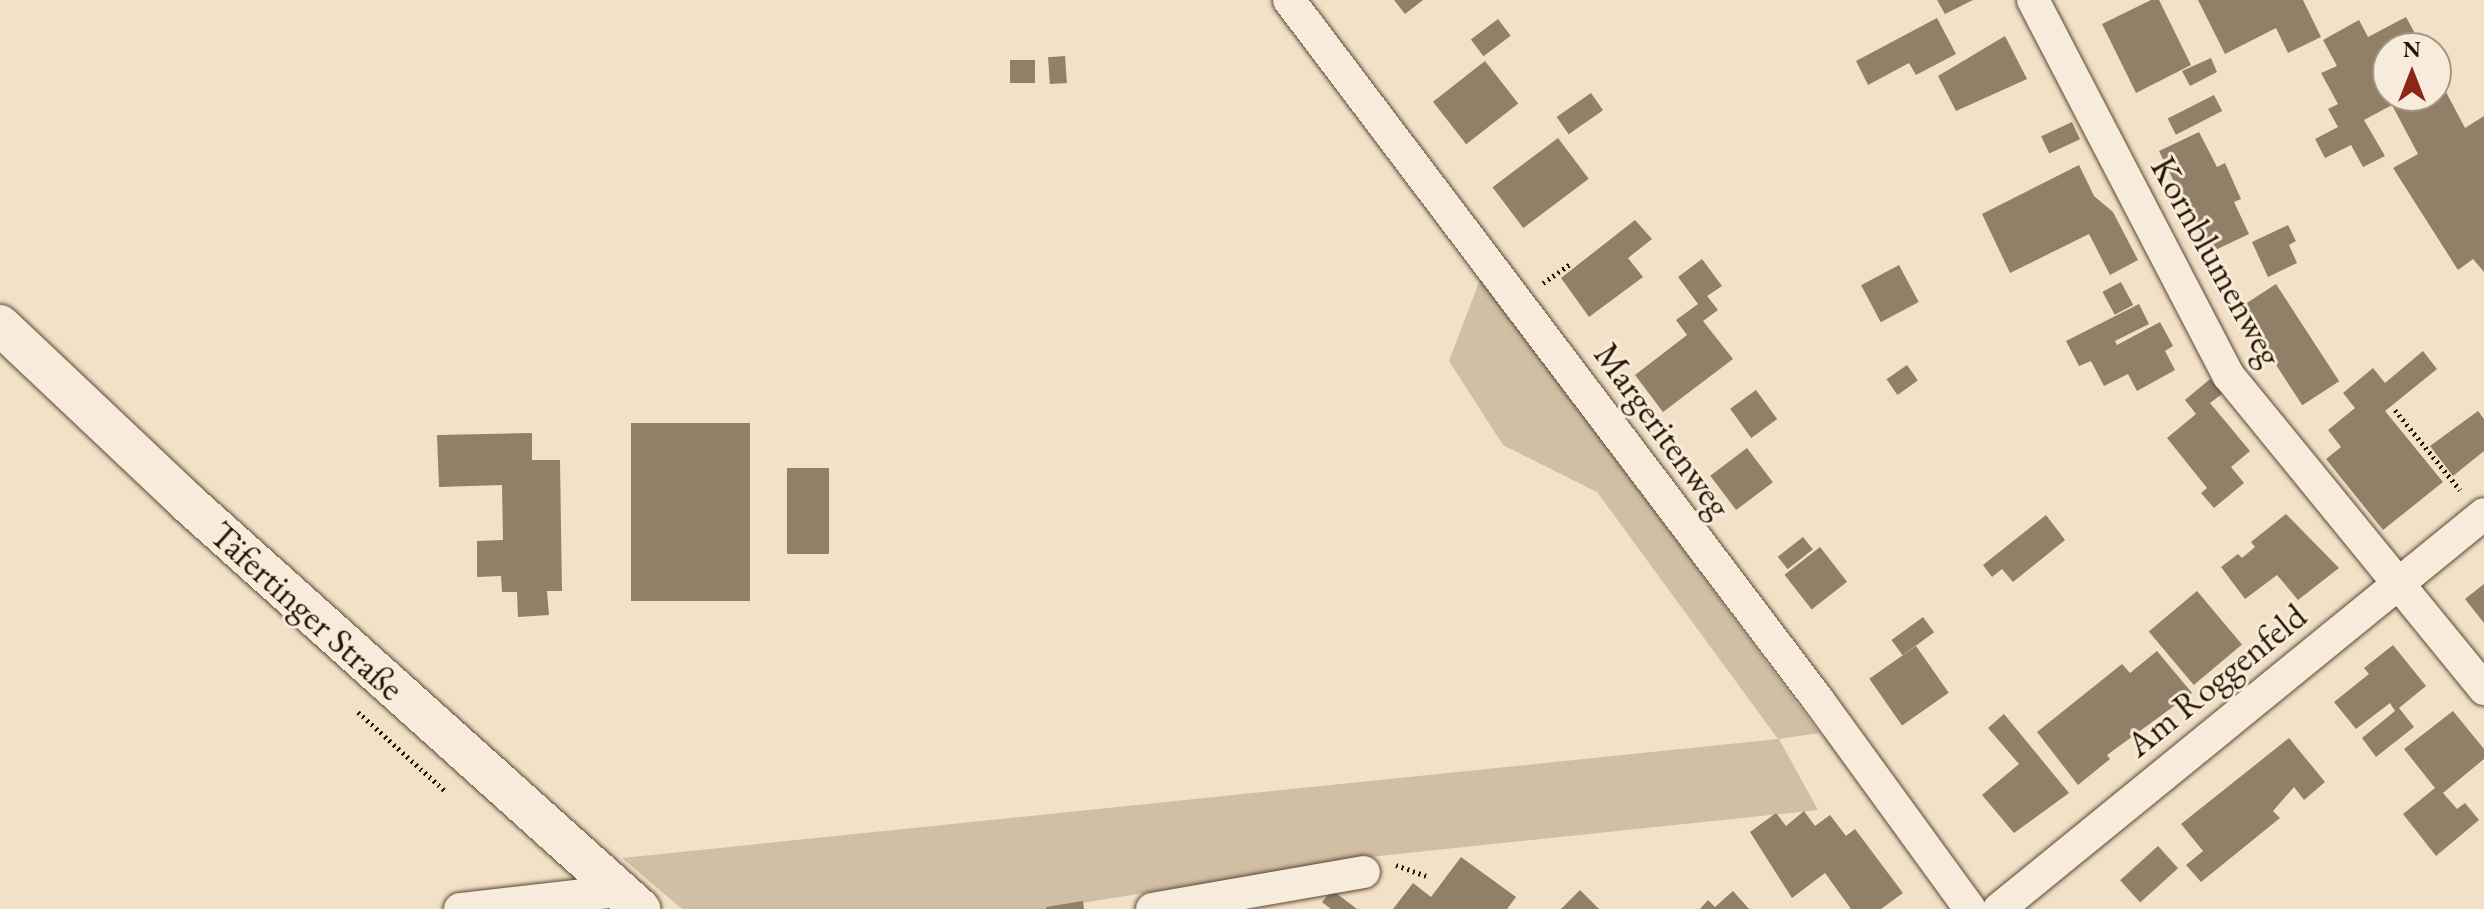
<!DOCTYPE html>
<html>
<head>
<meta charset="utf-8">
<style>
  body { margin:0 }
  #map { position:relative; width:2484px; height:909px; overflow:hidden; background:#f2e1c7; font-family:"EB Garamond",serif }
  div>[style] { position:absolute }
  .green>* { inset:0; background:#d0bea5 }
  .building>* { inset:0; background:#917f67; transform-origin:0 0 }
  .path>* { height:5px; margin-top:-2.5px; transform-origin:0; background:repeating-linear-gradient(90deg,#281500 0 2px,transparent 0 6px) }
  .roads { filter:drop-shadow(0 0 2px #5a4832) drop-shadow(0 0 2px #5a4832) }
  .minor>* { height:32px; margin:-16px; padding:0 16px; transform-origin:16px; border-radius:16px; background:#f7ecdb }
  .tertiary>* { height:40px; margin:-20px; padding:0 20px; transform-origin:20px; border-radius:20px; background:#f7ecdb }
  span { translate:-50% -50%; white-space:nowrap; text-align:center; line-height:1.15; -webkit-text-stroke:6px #f7ecdb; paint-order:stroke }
  .street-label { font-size:36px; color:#281500 }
  .north { position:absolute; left:2372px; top:32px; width:80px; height:80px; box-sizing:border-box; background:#f7ecdb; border:2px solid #a49683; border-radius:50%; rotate:0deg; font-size:22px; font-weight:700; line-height:32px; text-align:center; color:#281500 }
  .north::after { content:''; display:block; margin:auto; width:28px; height:36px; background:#8f2418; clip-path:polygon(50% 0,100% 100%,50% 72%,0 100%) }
</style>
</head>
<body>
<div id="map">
  <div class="green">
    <i style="clip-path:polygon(1481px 277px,1819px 733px,1779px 739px,1818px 810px,1360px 858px,1045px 909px,682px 909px,622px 858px,1778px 739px,1597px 492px,1503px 445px,1449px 361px)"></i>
  </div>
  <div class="building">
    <i style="clip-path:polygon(1394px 0,1423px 0,1405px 14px)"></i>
    <i style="clip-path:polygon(1937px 0,1973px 0,1945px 14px)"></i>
    <i style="clip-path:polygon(2151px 0,2159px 0,2191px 65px,2136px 93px,2102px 24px)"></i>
    <i style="clip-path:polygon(2198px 0,2303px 0,2321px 37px,2288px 53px,2276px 28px,2225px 54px)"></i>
    <i style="clip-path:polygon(2406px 17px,2423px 48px,2388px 48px,2388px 96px,2436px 96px,2436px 73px,2465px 128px,2484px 116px,2484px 272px,2473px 259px,2458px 270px,2393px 168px,2418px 154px,2392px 105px,2364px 120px,2385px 156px,2363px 167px,2351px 145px,2325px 158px,2315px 139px,2338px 127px,2328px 109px,2338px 104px,2321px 73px,2337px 66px,2323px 40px,2359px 20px,2368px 37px)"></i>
    <i style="clip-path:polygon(1937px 18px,1956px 54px,1916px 75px,1909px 63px,1868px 85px,1856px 61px)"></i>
    <i style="left:1498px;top:19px;width:21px;height:34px;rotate:53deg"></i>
    <i style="clip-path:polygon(2005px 36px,2027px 79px,1956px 111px,1938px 76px)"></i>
    <i style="left:1065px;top:56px;width:27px;height:17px;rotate:86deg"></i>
    <i style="clip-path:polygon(2211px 58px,2217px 72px,2190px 86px,2182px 71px)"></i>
    <i style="left:1010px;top:60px;width:25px;height:23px"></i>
    <i style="left:1485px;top:61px;width:54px;height:66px;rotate:52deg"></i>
    <i style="left:1591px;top:93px;width:21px;height:42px;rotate:55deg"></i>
    <i style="left:2214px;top:95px;width:18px;height:52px;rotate:63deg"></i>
    <i style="left:2072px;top:122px;width:19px;height:34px;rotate:65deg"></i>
    <i style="clip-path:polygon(2199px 132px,2217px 167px,2225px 163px,2241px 199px,2234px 202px,2249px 234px,2209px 253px,2159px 151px)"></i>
    <i style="left:1558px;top:138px;width:51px;height:82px;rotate:53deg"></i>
    <i style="clip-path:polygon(2079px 165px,2094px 196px,2113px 212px,2138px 260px,2110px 275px,2089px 234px,2010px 273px,1982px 214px)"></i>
    <i style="clip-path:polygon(1635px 220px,1652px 239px,1628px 258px,1643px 277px,1589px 317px,1561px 278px)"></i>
    <i style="clip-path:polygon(2288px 225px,2296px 241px,2289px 245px,2297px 263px,2268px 277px,2252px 242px)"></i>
    <i style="clip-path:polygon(1702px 259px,1722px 286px,1707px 296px,1718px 310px,1703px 321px,1733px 359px,1663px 412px,1635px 375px,1687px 335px,1676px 320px,1698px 304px,1678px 277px)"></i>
    <i style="left:1899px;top:265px;width:42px;height:43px;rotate:62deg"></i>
    <i style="left:2121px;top:282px;width:26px;height:21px;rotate:62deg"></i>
    <i style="left:2276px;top:284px;width:116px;height:44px;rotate:57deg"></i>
    <i style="clip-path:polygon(2139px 304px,2149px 324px,2115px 341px,2117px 345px,2160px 322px,2173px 346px,2165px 351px,2175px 370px,2137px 391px,2128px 374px,2104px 386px,2091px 361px,2079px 366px,2066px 341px)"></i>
    <i style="clip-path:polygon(2423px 351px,2437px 369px,2385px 411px,2443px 482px,2383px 530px,2326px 459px,2341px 447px,2328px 430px,2355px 408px,2343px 393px,2373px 368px,2385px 383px)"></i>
    <i style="left:1907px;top:365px;width:19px;height:25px;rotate:55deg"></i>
    <i style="clip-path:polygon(2210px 379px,2222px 394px,2210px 403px,2250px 451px,2231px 467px,2244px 483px,2214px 508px,2201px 493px,2207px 488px,2167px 438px,2196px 414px,2185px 400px)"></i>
    <i style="left:1756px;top:390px;width:36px;height:32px;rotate:54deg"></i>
    <i style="clip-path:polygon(2478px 411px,2484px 419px,2484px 451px,2453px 476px,2430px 446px)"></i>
    <i style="left:631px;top:423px;width:119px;height:178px"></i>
    <i style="clip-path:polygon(532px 433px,532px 460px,560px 460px,562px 591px,547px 591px,549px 615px,518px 617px,517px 592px,502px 592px,501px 576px,477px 577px,477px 541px,503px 540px,502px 485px,439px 487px,437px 435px)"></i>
    <i style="left:1747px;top:448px;width:43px;height:46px;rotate:53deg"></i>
    <i style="left:787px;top:468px;width:42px;height:86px"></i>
    <i style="clip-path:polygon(2286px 514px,2339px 568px,2298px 600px,2277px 575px,2245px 599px,2221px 567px,2238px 554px,2242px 558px,2255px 547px,2251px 542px)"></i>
    <i style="clip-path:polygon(2046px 515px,2065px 540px,2013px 582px,2002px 569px,1992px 577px,1983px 565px)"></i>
    <i style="left:1803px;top:537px;width:16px;height:32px;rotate:52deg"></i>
    <i style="left:1820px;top:547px;width:44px;height:45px;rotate:52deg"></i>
    <i style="clip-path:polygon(2484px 584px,2484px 623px,2465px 599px)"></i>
    <i style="left:2197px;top:591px;width:70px;height:63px;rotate:50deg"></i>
    <i style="left:1923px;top:617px;width:19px;height:39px;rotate:54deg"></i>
    <i style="clip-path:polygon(2393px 645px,2426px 686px,2399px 708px,2414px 727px,2376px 757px,2362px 738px,2395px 711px,2390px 703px,2356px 729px,2334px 702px,2369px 674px,2364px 668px)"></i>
    <i style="left:1916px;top:646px;width:57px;height:57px;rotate:55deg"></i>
    <i style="clip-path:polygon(2157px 651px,2192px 693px,2107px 755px,2110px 759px,2078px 785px,2037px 732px,2122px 664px,2130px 673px)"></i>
    <i style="clip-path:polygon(2453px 711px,2484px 749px,2484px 759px,2443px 793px,2457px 809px,2465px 803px,2479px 820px,2436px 856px,2403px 814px,2435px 788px,2404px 749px)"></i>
    <i style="clip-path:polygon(2004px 714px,2069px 793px,2014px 833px,1982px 795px,2019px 764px,1988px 728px)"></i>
    <i style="clip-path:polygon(2289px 738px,2325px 782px,2304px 800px,2294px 787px,2273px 811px,2280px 818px,2201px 882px,2186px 865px,2203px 851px,2181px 824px)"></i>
    <i style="clip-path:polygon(1804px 811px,1815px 826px,1830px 815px,1846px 836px,1855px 829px,1903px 893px,1881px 909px,1851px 909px,1825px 873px,1792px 898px,1750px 832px,1776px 813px,1786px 826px)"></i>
    <i style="left:2158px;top:846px;width:30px;height:51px;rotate:48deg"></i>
    <i style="clip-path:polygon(1461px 857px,1516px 897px,1507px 909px,1393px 909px,1413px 883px,1431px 897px)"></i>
    <i style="clip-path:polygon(1332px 890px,1357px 909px,1331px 909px,1322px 902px)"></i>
    <i style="clip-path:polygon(1580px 890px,1599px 909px,1561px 909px)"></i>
    <i style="clip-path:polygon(1733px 891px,1749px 909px,1700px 909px,1708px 900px,1715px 907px)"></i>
    <i style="clip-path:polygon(1083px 901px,1084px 909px,1046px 909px,1046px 907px)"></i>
  </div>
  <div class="path">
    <i style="left:1543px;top:283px;width:35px;rotate:-35deg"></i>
    <i style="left:2395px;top:410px;width:103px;rotate:50.9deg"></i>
    <i style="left:358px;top:712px;width:118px;rotate:42.2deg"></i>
    <i style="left:1396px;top:865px;width:32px;rotate:20deg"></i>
  </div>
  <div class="roads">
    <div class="minor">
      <i style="left:1289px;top:0;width:879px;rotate:52.91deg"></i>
      <i style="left:1819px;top:701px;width:257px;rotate:54deg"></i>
      <i style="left:2033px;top:0;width:424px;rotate:62.5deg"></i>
      <i style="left:2229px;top:376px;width:404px;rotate:50.8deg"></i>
      <i style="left:460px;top:909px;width:160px;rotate:-6.5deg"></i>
      <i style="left:1152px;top:909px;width:215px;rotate:-9.9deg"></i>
      <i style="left:1999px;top:909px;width:625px;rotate:-39.16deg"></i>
    </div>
    <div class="tertiary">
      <i style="left:0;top:325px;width:259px;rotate:43.4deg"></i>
      <i style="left:188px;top:503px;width:608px;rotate:41.93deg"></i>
    </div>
  </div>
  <div class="street-label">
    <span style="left:2217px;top:261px;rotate:61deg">Kornblumenweg</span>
    <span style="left:1663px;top:430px;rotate:54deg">Margeritenweg</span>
    <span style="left:307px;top:611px;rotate:42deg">Täfertinger Straße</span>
    <span style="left:2216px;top:680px;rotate:-39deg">Am Roggenfeld</span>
  </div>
  <div class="north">N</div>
</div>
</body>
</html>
